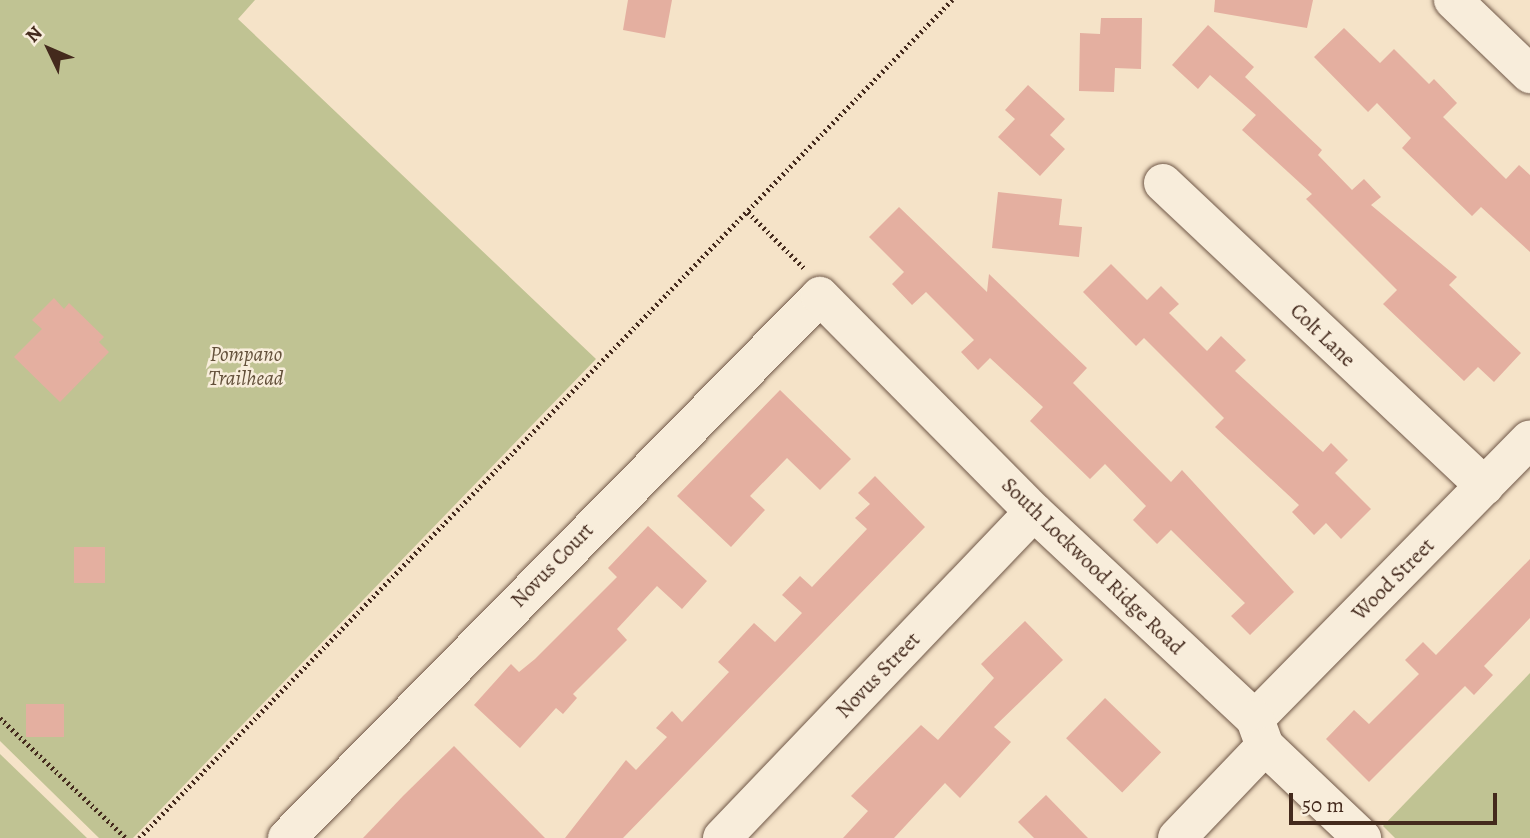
<!DOCTYPE html>
<html>
<head>
<meta charset="utf-8">
<style>
  body { margin:0 }
  #map { position:relative; width:1530px; height:838px; overflow:hidden; background:#f5e3c8; font-family:Alegreya,serif }
  div>[style] { position:absolute }
  .green>* { inset:0; background:#c0c393 }
  .building>* { inset:0; background:#e4afa0; transform-origin:0 0 }
  .path>* { height:4.5px; margin-top:-2.25px; transform-origin:0; background:repeating-linear-gradient(90deg,#442a1d 0 2px,transparent 0 5.5px) }
  .roads { filter:drop-shadow(0 0 2px #705848) drop-shadow(0 0 2px #705848) }
  .minor>* { height:38px; margin:-19px; padding:0 19px; transform-origin:19px; border-radius:19px; background:#f8eddb }
  span { translate:-50% -50%; white-space:nowrap; text-align:center; line-height:1.15; -webkit-text-stroke:5px #f8eddb; paint-order:stroke }
  .street-label { font-size:21px; color:#442a1d }
  .park-label { font-size:21px; color:#63503a; font-style:italic }
  .north { position:absolute; left:14px; top:14px; width:70px; height:70px; -webkit-text-stroke:5px #f8eddb; paint-order:stroke; rotate:314deg; font-size:19px; font-weight:700; line-height:28px; text-align:center; color:#442a1d }
  .north::after { content:''; display:block; margin:auto; width:24px; height:32px; background:#442a1d; clip-path:polygon(50% 0,100% 100%,50% 72%,0 100%) }
  .scale { position:absolute; left:1289px; top:793px; width:208px; height:32px; box-sizing:border-box; border:4px solid #442a1d; border-top:0; padding-left:9px; font-size:21px; line-height:24px; white-space:nowrap; color:#442a1d; -webkit-text-stroke:5px #f8eddb; paint-order:stroke }
</style>
</head>
<body>
<div id="map">
  <div class="green">
    <i style="clip-path:polygon(0 0,255px 0,238px 19px,596px 359px,133px 838px,99px 838px,0 741px)"></i>
    <i style="clip-path:polygon(1530px 673px,1530px 838px,1395px 838px,1383px 826px)"></i>
    <i style="clip-path:polygon(0 754px,87px 838px,0 838px)"></i>
  </div>
  <div class="building">
    <i style="clip-path:polygon(628px 0,672px 0,665px 38px,623px 30px)"></i>
    <i style="clip-path:polygon(1215px 0,1313px 0,1307px 28px,1214px 12px)"></i>
    <i style="clip-path:polygon(1101px 18px,1142px 18px,1141px 69px,1115px 68px,1114px 92px,1079px 91px,1080px 33px,1100px 34px)"></i>
    <i style="clip-path:polygon(1208px 25px,1254px 67px,1245px 77px,1322px 150px,1318px 155px,1352px 190px,1364px 179px,1381px 197px,1371px 205px,1457px 277px,1449px 285px,1521px 353px,1494px 382px,1478px 367px,1464px 381px,1383px 304px,1397px 290px,1306px 199px,1312px 194px,1242px 130px,1256px 115px,1210px 75px,1198px 89px,1172px 65px)"></i>
    <i style="clip-path:polygon(1344px 28px,1380px 63px,1394px 49px,1429px 84px,1434px 79px,1457px 103px,1443px 117px,1506px 179px,1519px 165px,1530px 175px,1530px 252px,1481px 207px,1472px 216px,1402px 148px,1411px 138px,1377px 103px,1368px 112px,1314px 57px)"></i>
    <i style="clip-path:polygon(1028px 85px,1065px 119px,1050px 135px,1065px 149px,1040px 176px,998px 137px,1015px 119px,1005px 110px)"></i>
    <i style="clip-path:polygon(998px 192px,1062px 199px,1059px 225px,1082px 227px,1079px 257px,992px 248px)"></i>
    <i style="clip-path:polygon(899px 207px,987px 292px,989px 274px,1087px 368px,1073px 383px,1171px 482px,1182px 470px,1294px 592px,1250px 635px,1231px 616px,1245px 603px,1171px 530px,1157px 544px,1133px 520px,1146px 506px,1105px 464px,1090px 479px,1030px 421px,1043px 407px,990px 358px,978px 370px,961px 352px,974px 340px,926px 292px,912px 305px,892px 284px,904px 272px,869px 237px)"></i>
    <i style="clip-path:polygon(1111px 264px,1147px 300px,1161px 286px,1179px 304px,1169px 313px,1207px 351px,1221px 336px,1246px 360px,1235px 371px,1323px 452px,1331px 443px,1348px 460px,1335px 473px,1371px 509px,1341px 539px,1326px 523px,1314px 535px,1292px 512px,1299px 505px,1215px 427px,1224px 418px,1144px 338px,1136px 346px,1083px 292px)"></i>
    <i style="clip-path:polygon(54px 298px,64px 309px,69px 303px,104px 337px,99px 342px,109px 352px,60px 402px,14px 357px,42px 329px,32px 320px)"></i>
    <i style="clip-path:polygon(780px 390px,851px 459px,820px 490px,787px 458px,750px 496px,765px 510px,731px 547px,677px 496px)"></i>
    <i style="clip-path:polygon(875px 476px,925px 527px,623px 838px,565px 838px,626px 760px,636px 770px,667px 737px,656px 728px,672px 711px,682px 722px,729px 672px,718px 662px,754px 623px,775px 642px,802px 613px,782px 595px,800px 576px,812px 587px,867px 529px,855px 518px,870px 504px,858px 493px)"></i>
    <i style="clip-path:polygon(648px 526px,707px 581px,682px 609px,657px 586px,617px 629px,627px 640px,573px 694px,577px 698px,563px 714px,556px 708px,520px 748px,474px 705px,511px 664px,519px 672px,535px 659px,617px 577px,608px 568px)"></i>
    <i style="left:105px;top:547px;width:36px;height:31px;rotate:90deg"></i>
    <i style="clip-path:polygon(1530px 559px,1530px 618px,1484px 666px,1493px 675px,1474px 695px,1465px 686px,1369px 782px,1326px 739px,1354px 710px,1369px 724px,1419px 674px,1405px 660px,1423px 642px,1436px 655px)"></i>
    <i style="clip-path:polygon(1025px 621px,1063px 660px,994px 727px,1011px 742px,960px 798px,945px 783px,894px 838px,843px 838px,868px 811px,851px 796px,921px 725px,938px 740px,994px 678px,981px 664px)"></i>
    <i style="left:1105px;top:698px;width:78px;height:56px;rotate:44deg"></i>
    <i style="left:26px;top:704px;width:38px;height:33px"></i>
    <i style="clip-path:polygon(454px 746px,545px 838px,363px 838px,403px 796px)"></i>
    <i style="clip-path:polygon(1046px 795px,1088px 838px,1034px 838px,1018px 822px)"></i>
  </div>
  <div class="path">
    <i style="left:748px;top:212px;width:79px;rotate:45deg"></i>
    <i style="left:0;top:718px;width:174px;rotate:43.6deg"></i>
    <i style="left:139px;top:838px;width:1168px;rotate:-45.87deg"></i>
  </div>
  <div class="roads">
    <div class="minor">
      <i style="left:1453px;top:0;width:107px;rotate:43.9deg"></i>
      <i style="left:1163px;top:183px;width:442px;rotate:43.3deg"></i>
      <i style="left:1255px;top:719px;width:392px;rotate:-45.5deg"></i>
      <i style="left:287px;top:838px;width:760px;rotate:-45.48deg"></i>
      <i style="left:820px;top:296px;width:304px;rotate:45.3deg"></i>
      <i style="left:1034px;top:512px;width:303px;rotate:43.1deg"></i>
      <i style="left:1255px;top:719px;width:29px;rotate:70deg"></i>
      <i style="left:1265px;top:746px;width:134px;rotate:43.5deg"></i>
      <i style="left:722px;top:838px;width:451px;rotate:-46.3deg"></i>
      <i style="left:1177px;top:838px;width:127px;rotate:-46.3deg"></i>
    </div>
  </div>
  <div class="street-label">
    <span style="left:1323px;top:335px;rotate:44deg">Colt Lane</span>
    <span style="left:552px;top:565px;rotate:-46deg">Novus Court</span>
    <span style="left:1093px;top:566px;rotate:44deg">South Lockwood Ridge Road</span>
    <span style="left:1393px;top:579px;rotate:-45deg">Wood Street</span>
    <span style="left:878px;top:675px;rotate:-46deg">Novus Street</span>
  </div>
  <div class="park-label">
    <span style="left:246px;top:366px">Pompano<br>Trailhead</span>
  </div>
  <div class="north">N</div>
  <div class="scale">50 m</div>
</div>
</body>
</html>
